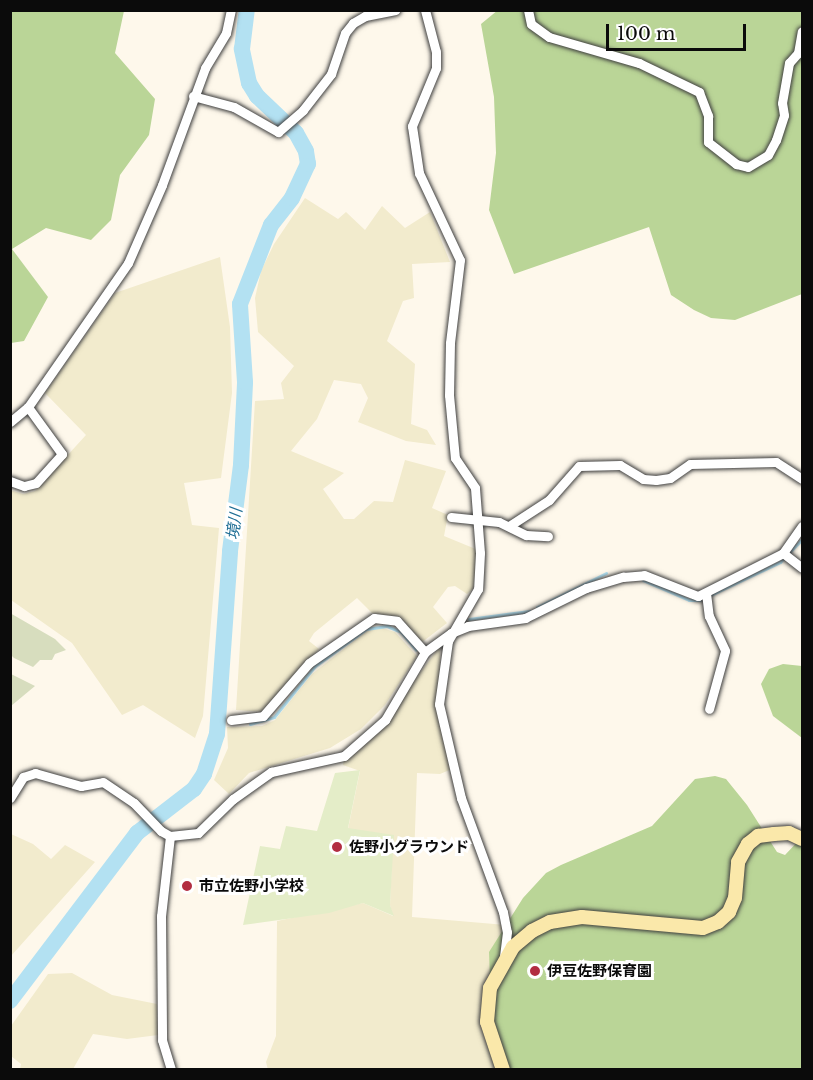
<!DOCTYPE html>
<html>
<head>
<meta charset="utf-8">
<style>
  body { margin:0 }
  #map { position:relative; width:813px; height:1080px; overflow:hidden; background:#fef8eb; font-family:"Libre Baskerville","Noto Sans JP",serif }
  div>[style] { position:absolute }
  .farmland>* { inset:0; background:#f2ebcd }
  .forest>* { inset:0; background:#bad597 }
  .cemetery>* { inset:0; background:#d7ddbe }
  .pitch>* { inset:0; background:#e4edc8 }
  .stream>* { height:3px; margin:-1.5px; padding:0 1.5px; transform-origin:1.5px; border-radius:1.5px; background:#b3e1f2 }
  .river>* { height:16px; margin:-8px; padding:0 8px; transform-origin:8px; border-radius:8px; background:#b3e1f2 }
  .roads { filter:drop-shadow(0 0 2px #3e3e3e) drop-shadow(0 0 2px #3e3e3e) }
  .street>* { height:9px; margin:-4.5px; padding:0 4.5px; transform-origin:4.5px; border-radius:4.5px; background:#fff }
  .secondary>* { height:14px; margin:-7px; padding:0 7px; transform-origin:7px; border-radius:7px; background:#fae8aa }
  .dots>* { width:16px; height:16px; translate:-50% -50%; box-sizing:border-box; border:3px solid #fff; border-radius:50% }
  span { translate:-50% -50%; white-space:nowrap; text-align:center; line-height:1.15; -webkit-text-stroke:6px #fff; paint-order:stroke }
  .poi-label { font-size:15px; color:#0b0b0b; font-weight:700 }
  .left { translate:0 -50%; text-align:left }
  .water-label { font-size:16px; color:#1d6d94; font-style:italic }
  .frame { position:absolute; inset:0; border:12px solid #0b0b0b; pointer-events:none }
  .scale { position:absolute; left:606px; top:24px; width:140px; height:27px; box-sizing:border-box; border:3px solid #0b0b0b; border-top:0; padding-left:8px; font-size:18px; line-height:21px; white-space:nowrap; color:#0b0b0b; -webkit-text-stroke:4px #fff; paint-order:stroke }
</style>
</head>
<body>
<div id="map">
  <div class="farmland">
    <i style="clip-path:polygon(305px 198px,338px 219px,346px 212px,365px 230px,382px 206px,405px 228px,430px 212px,450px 262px,412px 264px,414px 298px,403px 301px,387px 341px,415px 364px,411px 424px,427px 430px,436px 445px,406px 441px,358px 422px,368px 398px,361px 384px,334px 380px,317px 419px,291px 451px,344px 473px,323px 489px,344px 519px,354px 519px,374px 501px,393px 502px,405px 460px,446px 471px,432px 508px,448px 515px,444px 536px,478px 550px,473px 589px,467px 594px,455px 586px,448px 587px,433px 607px,447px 623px,421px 643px,402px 619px,372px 613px,357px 598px,314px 633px,309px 641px,319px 649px,263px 712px,236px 710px,255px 401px,284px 399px,281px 383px,294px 366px,258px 332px,255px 298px,261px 271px,274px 244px)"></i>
    <i style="clip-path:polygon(220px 257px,230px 327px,232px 393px,221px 478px,184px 483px,192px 525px,219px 528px,203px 716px,195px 738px,143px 705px,122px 715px,72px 643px,11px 600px,10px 490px,23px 494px,35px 491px,86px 435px,45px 393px,115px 293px)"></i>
    <i style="clip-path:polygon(382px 628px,395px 632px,417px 656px,385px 705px,361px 729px,330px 748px,249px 773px,229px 794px,214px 780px,228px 748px,227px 727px,262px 726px,275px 720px,312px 674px,368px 630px)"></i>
    <i style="clip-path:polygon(440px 646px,440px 682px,454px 768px,440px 774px,417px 773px,412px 917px,506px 925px,500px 1069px,268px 1070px,266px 1062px,276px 1036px,277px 921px,363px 903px,393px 916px,390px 905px,393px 836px,348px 829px,360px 771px,343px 765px,344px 756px,385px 720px)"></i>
    <i style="clip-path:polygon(11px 834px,33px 844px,51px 859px,65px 845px,95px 862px,11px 956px)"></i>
    <i style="clip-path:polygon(72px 973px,112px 995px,157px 1004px,158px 1035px,127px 1039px,93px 1034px,73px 1069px,20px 1069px,21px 1064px,11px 1056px,11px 1026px,48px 974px)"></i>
  </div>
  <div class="forest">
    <i style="clip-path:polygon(11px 10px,124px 11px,115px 53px,155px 99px,149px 135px,120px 175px,111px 220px,91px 240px,46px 228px,12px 249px,48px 297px,24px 341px,11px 343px)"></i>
    <i style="clip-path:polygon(498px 10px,802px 11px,802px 294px,735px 320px,711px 318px,694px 310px,671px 295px,649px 227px,514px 274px,489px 210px,496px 153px,494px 97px,481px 24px)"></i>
    <i style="clip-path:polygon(783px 664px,802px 666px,802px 738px,773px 716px,761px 684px,769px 669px)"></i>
    <i style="clip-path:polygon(715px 776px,726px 779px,747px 805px,777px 852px,785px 855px,802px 837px,802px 1069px,501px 1069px,492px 1037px,489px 952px,523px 898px,546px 873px,561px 865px,652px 826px,695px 779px)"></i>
  </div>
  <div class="cemetery">
    <i style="clip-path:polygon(10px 613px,55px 639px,66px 650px,55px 654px,52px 660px,40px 660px,33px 667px,14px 658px,11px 655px)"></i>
    <i style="clip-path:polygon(11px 674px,35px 686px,11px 706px)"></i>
  </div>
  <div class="pitch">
    <i style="clip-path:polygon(360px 770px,348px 828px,394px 835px,390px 905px,394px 916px,363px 903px,329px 913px,243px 925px,260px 846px,280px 849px,286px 826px,317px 831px,335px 773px)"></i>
  </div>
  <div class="stream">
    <i style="left:643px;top:580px;width:50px;rotate:23.5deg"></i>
    <i style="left:689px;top:600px;width:11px"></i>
    <i style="left:700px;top:600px;width:89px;rotate:-25.4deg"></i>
    <i style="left:780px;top:562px;width:32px;rotate:-46deg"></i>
    <i style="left:537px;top:607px;width:77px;rotate:-26.2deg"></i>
    <i style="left:469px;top:619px;width:61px;rotate:-7.6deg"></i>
    <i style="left:250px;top:724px;width:25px;rotate:-16deg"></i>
    <i style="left:274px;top:717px;width:65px;rotate:-51.2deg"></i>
    <i style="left:315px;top:666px;width:63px;rotate:-36deg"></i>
    <i style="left:366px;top:629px;width:21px;rotate:-8deg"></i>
    <i style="left:387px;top:626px;width:15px;rotate:23deg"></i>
    <i style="left:401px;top:632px;width:23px;rotate:50deg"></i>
    <i style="left:218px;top:725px;width:3px"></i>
  </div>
  <div class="river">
    <i style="left:10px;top:1001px;width:211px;rotate:-52.9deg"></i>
    <i style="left:137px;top:833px;width:72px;rotate:-37.7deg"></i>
    <i style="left:194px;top:789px;width:18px;rotate:-56deg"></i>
    <i style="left:204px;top:774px;width:42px;rotate:-72deg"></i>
    <i style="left:217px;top:734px;width:183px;rotate:-85.9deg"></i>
    <i style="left:230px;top:551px;width:87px;rotate:-82.7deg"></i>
    <i style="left:241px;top:465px;width:83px;rotate:-87.2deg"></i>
    <i style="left:245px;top:382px;width:78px;rotate:-93.7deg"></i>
    <i style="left:240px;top:304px;width:85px;rotate:-68.6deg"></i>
    <i style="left:271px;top:225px;width:34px;rotate:-52deg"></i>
    <i style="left:292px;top:198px;width:38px;rotate:-65deg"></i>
    <i style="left:308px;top:164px;width:13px;rotate:-99deg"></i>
    <i style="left:306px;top:151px;width:21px;rotate:-119deg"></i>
    <i style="left:296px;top:133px;width:54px;rotate:-136.5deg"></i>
    <i style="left:257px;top:96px;width:15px;rotate:-122deg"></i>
    <i style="left:249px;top:83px;width:35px;rotate:-102deg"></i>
    <i style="left:242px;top:49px;width:39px;rotate:-83deg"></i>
  </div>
  <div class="roads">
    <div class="street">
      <i style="left:425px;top:10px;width:43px;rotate:75.3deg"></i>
      <i style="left:436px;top:52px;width:16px;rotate:90deg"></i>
      <i style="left:436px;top:68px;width:63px;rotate:112.5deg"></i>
      <i style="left:412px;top:126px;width:48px;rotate:81.5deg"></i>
      <i style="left:419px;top:173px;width:96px;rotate:64.8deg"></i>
      <i style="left:460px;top:260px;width:84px;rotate:96.9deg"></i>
      <i style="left:450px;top:343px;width:52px;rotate:91.1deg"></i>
      <i style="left:449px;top:395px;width:63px;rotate:84.6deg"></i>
      <i style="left:455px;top:458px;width:36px;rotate:56deg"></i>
      <i style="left:475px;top:488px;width:65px;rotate:85.6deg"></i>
      <i style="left:480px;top:553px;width:36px;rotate:93deg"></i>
      <i style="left:478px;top:589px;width:60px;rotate:120deg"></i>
      <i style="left:448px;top:641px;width:64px;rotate:98.1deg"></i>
      <i style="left:439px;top:704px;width:97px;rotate:76.8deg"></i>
      <i style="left:461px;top:798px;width:121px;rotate:69.8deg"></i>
      <i style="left:503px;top:912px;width:20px;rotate:79deg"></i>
      <i style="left:507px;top:932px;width:26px;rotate:97deg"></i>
      <i style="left:528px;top:10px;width:14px;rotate:78deg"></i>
      <i style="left:531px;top:24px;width:22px;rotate:36deg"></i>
      <i style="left:549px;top:37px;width:94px;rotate:16.1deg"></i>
      <i style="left:639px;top:63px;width:67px;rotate:25.8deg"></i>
      <i style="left:699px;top:92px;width:26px;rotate:69deg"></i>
      <i style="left:708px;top:116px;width:26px;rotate:90deg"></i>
      <i style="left:708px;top:142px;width:36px;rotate:38deg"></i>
      <i style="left:736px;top:164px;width:12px;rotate:14deg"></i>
      <i style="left:748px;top:167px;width:23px;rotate:-31deg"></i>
      <i style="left:768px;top:155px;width:17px;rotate:-62deg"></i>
      <i style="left:776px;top:140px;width:26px;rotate:-72deg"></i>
      <i style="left:784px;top:115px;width:12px;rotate:-99deg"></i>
      <i style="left:782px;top:103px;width:41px;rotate:-80.1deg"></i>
      <i style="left:789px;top:63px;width:13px;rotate:-48deg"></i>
      <i style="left:798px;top:53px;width:22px;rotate:-80deg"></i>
      <i style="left:193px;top:96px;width:42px;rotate:15deg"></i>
      <i style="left:234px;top:107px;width:51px;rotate:29.6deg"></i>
      <i style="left:278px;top:132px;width:33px;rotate:-41deg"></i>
      <i style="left:303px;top:110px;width:46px;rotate:-52.1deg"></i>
      <i style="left:331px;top:74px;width:43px;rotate:-71.1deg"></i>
      <i style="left:345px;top:33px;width:13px;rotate:-51deg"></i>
      <i style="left:353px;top:23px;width:14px;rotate:-30deg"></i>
      <i style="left:365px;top:16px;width:31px;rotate:-11deg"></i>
      <i style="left:10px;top:422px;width:23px;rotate:-40deg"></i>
      <i style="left:28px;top:407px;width:175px;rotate:-55.2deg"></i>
      <i style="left:128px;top:263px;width:85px;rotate:-66.4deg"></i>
      <i style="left:162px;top:185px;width:125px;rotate:-69.8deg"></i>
      <i style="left:205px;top:68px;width:41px;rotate:-59deg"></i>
      <i style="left:226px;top:33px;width:24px;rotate:-78deg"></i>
      <i style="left:10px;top:481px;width:15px;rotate:20deg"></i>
      <i style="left:24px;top:486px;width:12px;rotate:-14deg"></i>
      <i style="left:36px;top:483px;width:39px;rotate:-48deg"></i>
      <i style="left:62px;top:454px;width:58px;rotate:-125.9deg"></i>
      <i style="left:451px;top:517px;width:48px;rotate:5.9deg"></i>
      <i style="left:499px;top:522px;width:30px;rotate:26deg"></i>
      <i style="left:526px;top:535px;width:22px;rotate:3deg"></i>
      <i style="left:509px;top:526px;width:48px;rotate:-33deg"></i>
      <i style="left:549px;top:500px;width:45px;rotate:-48.6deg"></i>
      <i style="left:579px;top:466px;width:41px;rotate:-1.4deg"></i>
      <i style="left:620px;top:465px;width:27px;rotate:31deg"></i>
      <i style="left:643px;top:479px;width:13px;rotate:4deg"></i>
      <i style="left:656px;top:480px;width:14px;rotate:-8deg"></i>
      <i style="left:670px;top:478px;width:24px;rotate:-35deg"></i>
      <i style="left:690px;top:464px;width:86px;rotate:-1.3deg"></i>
      <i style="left:776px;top:462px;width:31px;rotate:33deg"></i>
      <i style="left:783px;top:553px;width:24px;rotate:38deg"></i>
      <i style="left:706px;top:593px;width:23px;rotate:83deg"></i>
      <i style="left:709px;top:616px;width:38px;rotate:65deg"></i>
      <i style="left:725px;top:651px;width:60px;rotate:105.4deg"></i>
      <i style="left:231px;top:720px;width:32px;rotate:-7deg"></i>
      <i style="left:263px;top:716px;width:70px;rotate:-49deg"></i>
      <i style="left:309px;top:663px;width:79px;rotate:-34.7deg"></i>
      <i style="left:374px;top:618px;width:23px;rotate:7deg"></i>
      <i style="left:397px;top:621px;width:42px;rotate:47.9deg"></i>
      <i style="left:10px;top:798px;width:25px;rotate:-58deg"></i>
      <i style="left:23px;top:777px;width:13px;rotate:-18deg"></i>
      <i style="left:35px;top:773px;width:48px;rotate:15.8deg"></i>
      <i style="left:81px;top:786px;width:22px;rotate:-10deg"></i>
      <i style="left:103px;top:782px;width:37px;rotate:34deg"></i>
      <i style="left:134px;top:803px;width:39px;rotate:46deg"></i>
      <i style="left:161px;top:831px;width:10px;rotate:29deg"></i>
      <i style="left:170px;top:836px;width:28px;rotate:-6deg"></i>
      <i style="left:198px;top:833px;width:49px;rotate:-44.2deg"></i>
      <i style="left:233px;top:799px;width:47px;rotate:-35.4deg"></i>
      <i style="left:271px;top:772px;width:75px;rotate:-12.4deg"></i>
      <i style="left:344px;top:756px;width:55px;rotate:-41.3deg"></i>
      <i style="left:385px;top:720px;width:79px;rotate:-59.5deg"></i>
      <i style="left:425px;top:652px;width:32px;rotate:-36deg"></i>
      <i style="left:451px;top:633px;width:18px;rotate:-22deg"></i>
      <i style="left:468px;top:626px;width:58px;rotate:-8deg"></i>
      <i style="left:525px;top:618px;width:68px;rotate:-26.2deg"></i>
      <i style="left:586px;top:588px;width:39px;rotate:-17deg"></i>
      <i style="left:623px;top:577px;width:21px;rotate:-5deg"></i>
      <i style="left:644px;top:575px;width:58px;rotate:21.3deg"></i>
      <i style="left:698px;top:596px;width:95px;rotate:-26.8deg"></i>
      <i style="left:783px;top:553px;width:33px;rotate:-55deg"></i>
      <i style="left:170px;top:836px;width:81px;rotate:96.4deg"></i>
      <i style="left:161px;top:916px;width:124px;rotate:89.5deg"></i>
      <i style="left:162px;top:1040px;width:31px;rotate:73deg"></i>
    </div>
    <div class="secondary">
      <i style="left:503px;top:1070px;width:51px;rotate:-108.4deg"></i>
      <i style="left:487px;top:1022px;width:34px;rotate:-85deg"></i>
      <i style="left:490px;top:988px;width:47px;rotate:-60.7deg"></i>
      <i style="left:513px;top:947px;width:25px;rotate:-40deg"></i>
      <i style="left:532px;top:931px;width:20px;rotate:-27deg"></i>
      <i style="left:550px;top:922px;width:32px;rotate:-9deg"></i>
      <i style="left:582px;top:917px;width:121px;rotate:5.2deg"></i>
      <i style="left:703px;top:928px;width:16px;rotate:-22deg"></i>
      <i style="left:718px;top:922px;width:15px;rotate:-42deg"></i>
      <i style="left:729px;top:912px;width:15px;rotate:-67deg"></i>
      <i style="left:735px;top:898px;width:36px;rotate:-85deg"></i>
      <i style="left:738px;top:862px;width:21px;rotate:-61deg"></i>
      <i style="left:748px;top:844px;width:13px;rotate:-39deg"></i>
      <i style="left:758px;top:836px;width:16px;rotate:-7deg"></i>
      <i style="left:774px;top:834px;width:15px;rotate:-4deg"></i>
      <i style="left:789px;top:833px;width:14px;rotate:25deg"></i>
    </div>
  </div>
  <div class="dots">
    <i style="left:337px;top:847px;background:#b22d41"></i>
    <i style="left:187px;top:886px;background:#b22d41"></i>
    <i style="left:535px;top:971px;background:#b22d41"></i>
  </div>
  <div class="poi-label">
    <span class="left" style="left:349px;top:847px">佐野小グラウンド</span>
    <span class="left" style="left:199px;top:886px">市立佐野小学校</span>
    <span class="left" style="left:547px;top:971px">伊豆佐野保育園</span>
  </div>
  <div class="water-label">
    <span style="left:234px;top:524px;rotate:-83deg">境川</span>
  </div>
  <div class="frame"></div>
  <div class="scale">100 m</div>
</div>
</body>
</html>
